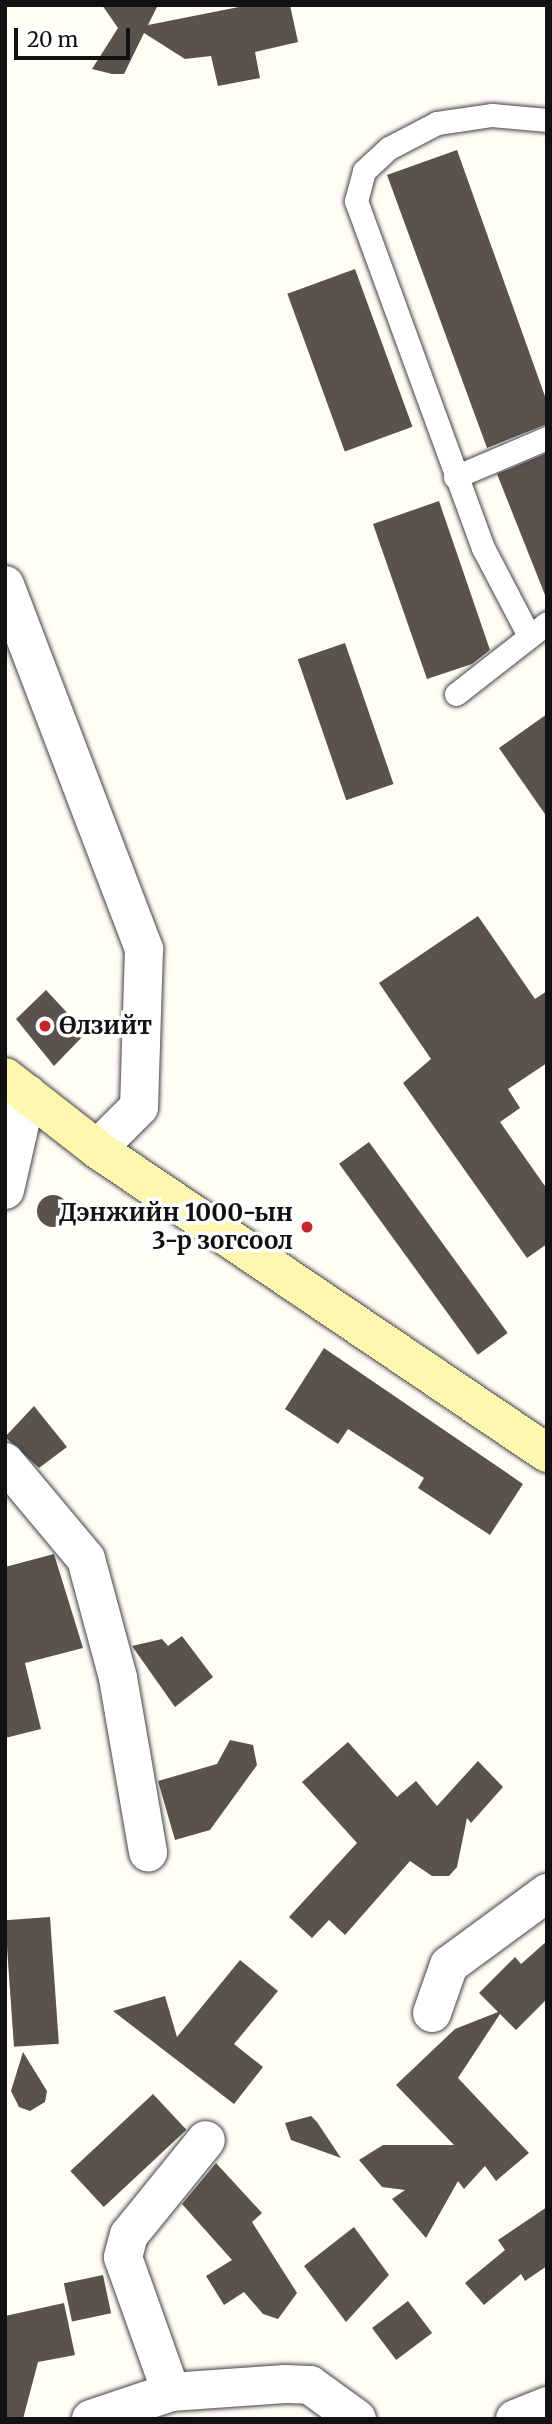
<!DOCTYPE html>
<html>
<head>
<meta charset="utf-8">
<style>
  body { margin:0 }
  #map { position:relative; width:552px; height:2424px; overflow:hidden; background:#fffdf5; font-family:Merriweather,serif }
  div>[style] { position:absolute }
  .building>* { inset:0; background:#5a524d; transform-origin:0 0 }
  .round { border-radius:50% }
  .roads { filter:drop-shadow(0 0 2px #444) drop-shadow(0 0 2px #444) }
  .service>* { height:23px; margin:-11.5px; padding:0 11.5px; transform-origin:11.5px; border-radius:11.5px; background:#fff }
  .minor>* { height:38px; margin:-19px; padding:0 19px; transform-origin:19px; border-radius:19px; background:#fff }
  .tertiary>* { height:38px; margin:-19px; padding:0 19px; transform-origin:19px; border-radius:19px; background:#fff }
  .secondary>* { height:38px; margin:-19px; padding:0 19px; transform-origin:19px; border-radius:19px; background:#fff6b0 }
  .dots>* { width:19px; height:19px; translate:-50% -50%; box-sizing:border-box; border:4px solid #fff; border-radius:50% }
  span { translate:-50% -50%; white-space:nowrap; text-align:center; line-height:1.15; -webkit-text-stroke:7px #fff; paint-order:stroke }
  .poi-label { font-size:24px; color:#111; font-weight:700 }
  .left { translate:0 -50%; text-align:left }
  .right { translate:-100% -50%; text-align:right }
  .frame { position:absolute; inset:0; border:7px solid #111; pointer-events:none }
  .scale { position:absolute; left:14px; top:28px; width:116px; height:32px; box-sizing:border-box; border:4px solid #111; border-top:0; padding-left:9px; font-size:21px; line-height:24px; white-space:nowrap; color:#111; -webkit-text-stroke:5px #fff; paint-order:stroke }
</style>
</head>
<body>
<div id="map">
  <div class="building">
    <i style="clip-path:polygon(102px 5px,158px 5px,148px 25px,249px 5px,290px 5px,298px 42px,255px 52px,260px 78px,218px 86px,211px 56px,185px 59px,144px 33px,124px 74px,112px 74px,92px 69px,118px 28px)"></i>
    <i style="clip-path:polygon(457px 150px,547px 402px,547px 424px,487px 448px,387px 175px)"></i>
    <i style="left:355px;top:269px;width:168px;height:72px;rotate:70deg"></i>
    <i style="clip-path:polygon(547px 453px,547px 595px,545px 595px,497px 474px)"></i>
    <i style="clip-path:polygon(439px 501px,490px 650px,472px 664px,427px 679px,373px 524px)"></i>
    <i style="left:345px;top:643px;width:149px;height:50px;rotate:71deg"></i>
    <i style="clip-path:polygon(547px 714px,547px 817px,499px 748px)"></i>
    <i style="clip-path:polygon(478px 916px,535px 999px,547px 991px,547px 1063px,508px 1089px,520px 1108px,500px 1122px,547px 1189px,547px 1244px,527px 1258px,403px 1083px,431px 1059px,379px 983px)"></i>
    <i style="clip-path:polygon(46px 990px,86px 1033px,54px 1066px,16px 1019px)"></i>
    <i style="left:369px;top:1142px;width:236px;height:37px;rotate:54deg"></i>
    <i class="round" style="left:37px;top:1195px;width:32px;height:32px"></i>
    <i style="clip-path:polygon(324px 1348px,523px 1484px,490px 1535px,418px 1488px,424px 1478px,348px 1429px,338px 1444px,285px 1409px)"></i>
    <i style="clip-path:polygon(34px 1406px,67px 1447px,39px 1468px,5px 1437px)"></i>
    <i style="clip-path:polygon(54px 1554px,83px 1648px,25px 1663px,41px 1729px,5px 1738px,5px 1567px)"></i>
    <i style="clip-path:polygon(182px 1636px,213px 1677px,175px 1707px,132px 1646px,162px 1639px,168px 1646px)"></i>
    <i style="clip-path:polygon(230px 1740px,253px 1745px,257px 1765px,210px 1830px,175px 1840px,158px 1781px,217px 1764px)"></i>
    <i style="clip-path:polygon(348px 1742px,397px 1797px,416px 1781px,437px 1806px,478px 1761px,503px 1787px,471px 1823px,467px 1818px,457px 1867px,449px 1876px,432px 1876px,410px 1861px,345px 1935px,329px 1920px,312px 1938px,289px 1917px,357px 1843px,302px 1782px)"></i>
    <i style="left:50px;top:1917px;width:127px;height:45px;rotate:86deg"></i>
    <i style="clip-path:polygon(547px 1941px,547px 1999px,516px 2030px,500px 2014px,458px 2078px,529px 2153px,496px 2181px,485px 2166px,464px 2189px,458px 2181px,426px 2238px,392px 2199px,405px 2190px,382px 2187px,359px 2160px,383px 2145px,454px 2145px,396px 2085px,455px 2029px,498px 2012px,479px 1993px,515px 1957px,521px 1964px)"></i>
    <i style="clip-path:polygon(240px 1960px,278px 1991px,234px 2044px,263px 2067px,234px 2104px,113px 2011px,165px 1996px,177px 2037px)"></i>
    <i style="clip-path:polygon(23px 2052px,47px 2091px,45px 2102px,30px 2111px,19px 2107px,11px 2091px)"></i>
    <i style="left:153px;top:2094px;width:49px;height:113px;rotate:47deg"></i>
    <i style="clip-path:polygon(311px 2116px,317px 2122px,341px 2158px,291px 2140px,285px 2123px)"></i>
    <i style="clip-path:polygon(216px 2163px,262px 2213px,252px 2222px,297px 2293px,278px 2319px,263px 2314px,244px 2292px,224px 2305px,206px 2276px,232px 2260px,182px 2204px)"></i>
    <i style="clip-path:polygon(547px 2207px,547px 2266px,525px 2281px,521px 2274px,484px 2305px,465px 2283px,505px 2250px,498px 2240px)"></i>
    <i style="clip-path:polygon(354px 2227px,389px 2275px,346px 2322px,304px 2266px)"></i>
    <i style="left:103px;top:2275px;width:39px;height:40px;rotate:78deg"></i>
    <i style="left:408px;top:2301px;width:40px;height:45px;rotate:53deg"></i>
    <i style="clip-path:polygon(64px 2303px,75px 2355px,38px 2362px,23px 2419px,5px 2419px,5px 2316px)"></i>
  </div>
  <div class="roads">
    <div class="service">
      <i style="left:455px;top:477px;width:100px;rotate:-23deg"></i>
      <i style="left:527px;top:632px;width:95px;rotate:-117.6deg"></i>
      <i style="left:483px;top:548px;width:370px;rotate:-110.1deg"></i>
      <i style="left:356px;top:201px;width:31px;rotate:-75deg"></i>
      <i style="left:364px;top:171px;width:34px;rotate:-43deg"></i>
      <i style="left:389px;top:148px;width:54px;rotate:-27.5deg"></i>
      <i style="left:437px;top:123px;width:56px;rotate:-8.3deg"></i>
      <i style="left:492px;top:115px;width:55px;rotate:5.2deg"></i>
      <i style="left:456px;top:694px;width:115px;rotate:-38deg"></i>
    </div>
    <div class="minor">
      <i style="left:5px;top:585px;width:390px;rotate:69.1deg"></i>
      <i style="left:144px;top:949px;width:158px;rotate:91.8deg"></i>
      <i style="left:139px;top:1107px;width:59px;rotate:135deg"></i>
      <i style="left:5px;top:1462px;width:126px;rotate:50.1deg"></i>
      <i style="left:86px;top:1559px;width:123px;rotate:74.9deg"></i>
      <i style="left:118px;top:1678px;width:177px;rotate:80.2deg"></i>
      <i style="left:432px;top:2013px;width:51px;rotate:-70.5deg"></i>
      <i style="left:449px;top:1965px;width:122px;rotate:-36.3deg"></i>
      <i style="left:171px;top:2392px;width:143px;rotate:-109.6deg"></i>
      <i style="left:123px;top:2257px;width:23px;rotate:-75deg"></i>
      <i style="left:129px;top:2235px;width:122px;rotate:-51deg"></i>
      <i style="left:91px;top:2419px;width:84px;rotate:-18.6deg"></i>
      <i style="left:171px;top:2392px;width:114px;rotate:-4deg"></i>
      <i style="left:285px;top:2384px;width:25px;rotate:2deg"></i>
      <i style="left:310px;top:2385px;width:58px;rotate:35.9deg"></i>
      <i style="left:515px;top:2419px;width:35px;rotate:-22deg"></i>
    </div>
    <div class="tertiary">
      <i style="left:5px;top:1190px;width:99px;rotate:-77.2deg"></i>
    </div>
    <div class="secondary">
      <i style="left:5px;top:1077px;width:117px;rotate:38deg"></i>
      <i style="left:97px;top:1149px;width:543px;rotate:34.04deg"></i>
    </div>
  </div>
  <div class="dots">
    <i style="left:45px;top:1026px;background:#c4262e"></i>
    <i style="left:307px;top:1227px;background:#c4262e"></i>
  </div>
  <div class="poi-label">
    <span class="left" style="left:59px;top:1026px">Өлзийт</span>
    <span class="right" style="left:293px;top:1227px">Дэнжийн 1000-ын<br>3-р зогсоол</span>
  </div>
  <div class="frame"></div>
  <div class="scale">20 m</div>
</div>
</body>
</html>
